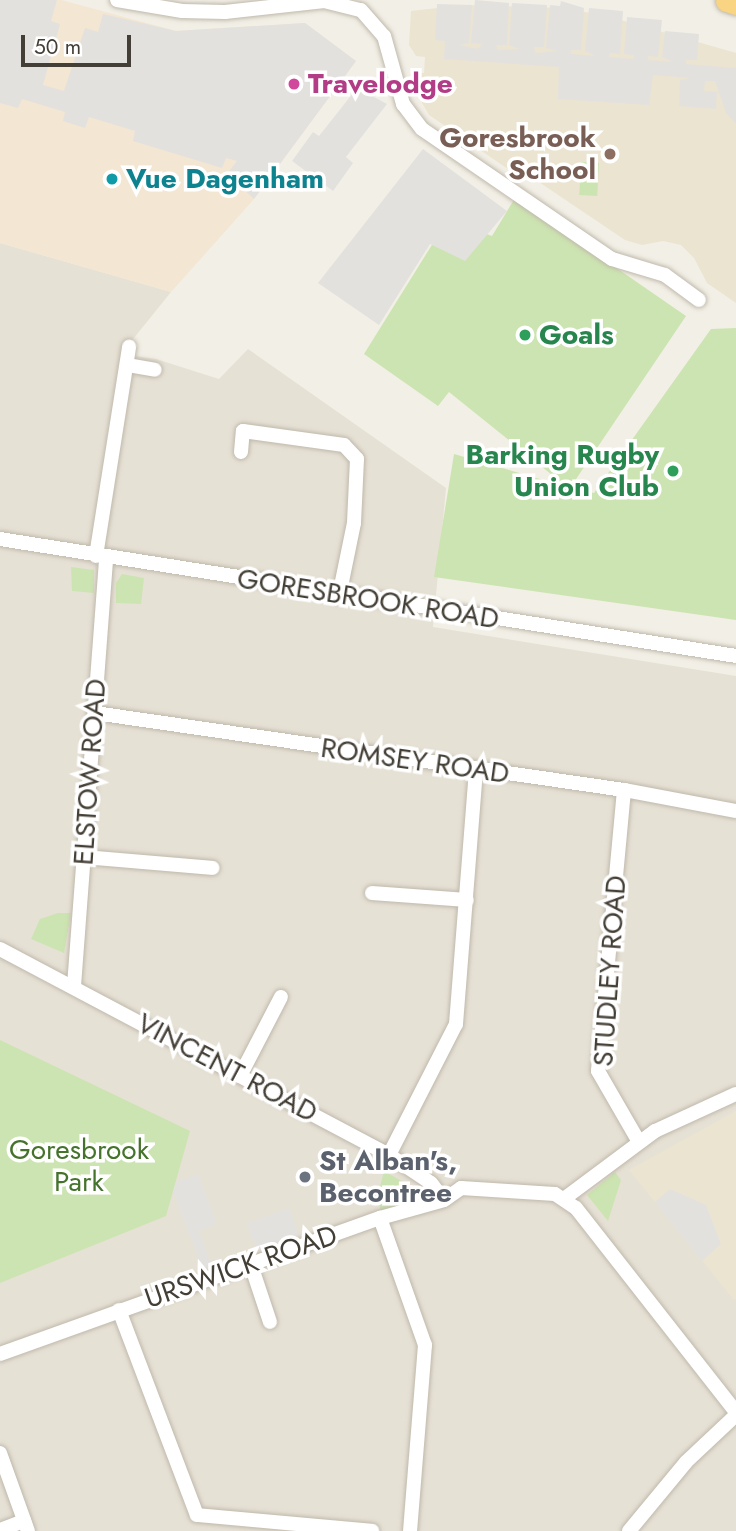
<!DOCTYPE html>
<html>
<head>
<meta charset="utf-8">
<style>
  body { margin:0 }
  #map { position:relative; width:736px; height:1531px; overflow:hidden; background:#f2efe6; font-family:Jost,sans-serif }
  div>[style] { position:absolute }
  .residential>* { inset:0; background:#e6e1d5 }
  .commercial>* { inset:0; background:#f3e6d2 }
  .education>* { inset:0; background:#ebe4d1 }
  .green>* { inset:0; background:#cce4b1; transform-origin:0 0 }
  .parking>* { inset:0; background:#e3e1de; transform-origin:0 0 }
  .roads { filter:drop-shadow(0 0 2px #c0b9ac) drop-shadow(0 0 2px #c0b9ac) }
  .minor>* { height:14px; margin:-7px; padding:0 7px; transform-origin:7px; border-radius:7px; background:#fff }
  .trunk>* { height:23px; margin:-11.5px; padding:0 11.5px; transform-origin:11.5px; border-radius:11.5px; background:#f8d483 }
  .dots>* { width:19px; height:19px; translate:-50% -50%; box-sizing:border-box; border:4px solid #fff; border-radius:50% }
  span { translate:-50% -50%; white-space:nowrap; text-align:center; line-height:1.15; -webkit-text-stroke:7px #fff; paint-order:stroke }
  .hotel-label { font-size:28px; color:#b23c85; font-weight:700 }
  .left { translate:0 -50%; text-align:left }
  .education-label { font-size:28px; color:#785e54; font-weight:700 }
  .right { translate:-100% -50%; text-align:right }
  .culture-label { font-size:28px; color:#0d838f; font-weight:700 }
  .leisure-label { font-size:28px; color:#27864d; font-weight:700 }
  .street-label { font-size:28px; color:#443f36 }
  .park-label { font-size:28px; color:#46732c }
  .worship-label { font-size:28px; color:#5b616d; font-weight:700 }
  .scale { position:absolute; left:21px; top:35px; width:110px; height:32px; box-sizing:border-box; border:4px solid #443f36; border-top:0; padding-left:9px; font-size:21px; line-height:24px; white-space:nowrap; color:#443f36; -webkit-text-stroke:5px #fff; paint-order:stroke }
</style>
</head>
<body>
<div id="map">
  <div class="residential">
    <i style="clip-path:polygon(0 243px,171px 292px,121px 354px,156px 359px,219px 379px,248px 349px,446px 488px,433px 627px,736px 676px,736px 1531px,0 1531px)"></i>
  </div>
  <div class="commercial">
    <i style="clip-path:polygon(0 0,61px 0,176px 31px,305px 23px,356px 61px,254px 199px,171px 292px,0 243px)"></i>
  </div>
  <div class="education">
    <i style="clip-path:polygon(464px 5px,561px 8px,603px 15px,736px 53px,736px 303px,707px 283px,694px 258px,681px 245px,663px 241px,642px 245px,625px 240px,527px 174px,518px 176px,429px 115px,410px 82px,410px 73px,424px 73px,425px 57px,416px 56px,409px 45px,411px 11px)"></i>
    <i style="clip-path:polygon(736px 1111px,736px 1299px,734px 1300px,629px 1170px)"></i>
  </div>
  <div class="green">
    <i style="left:581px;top:162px;width:18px;height:33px;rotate:3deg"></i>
    <i style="clip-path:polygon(515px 198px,686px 316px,570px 488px,594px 493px,711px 329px,736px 328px,736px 620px,434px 577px,454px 454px,567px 487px,449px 392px,438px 406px,364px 354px,448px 219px,492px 236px)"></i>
    <i style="clip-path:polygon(71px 567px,94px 570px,94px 593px,72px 591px)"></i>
    <i style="clip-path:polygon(122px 574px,144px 578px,141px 604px,116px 603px,116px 583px)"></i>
    <i style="clip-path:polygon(58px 913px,71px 913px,64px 953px,31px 939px,40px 919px)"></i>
    <i style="clip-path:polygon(0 1040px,190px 1131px,166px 1216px,0 1283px)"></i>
    <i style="clip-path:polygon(384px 1171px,412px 1187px,420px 1194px,419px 1201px,381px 1215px,378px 1195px)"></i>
    <i style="clip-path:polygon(615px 1172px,621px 1180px,608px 1221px,587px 1195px)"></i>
  </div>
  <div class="parking">
    <i style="clip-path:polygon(0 0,57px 0,51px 21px,60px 24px,43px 85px,64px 91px,85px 28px,98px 32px,103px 14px,176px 31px,305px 23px,356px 61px,254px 199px,227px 174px,237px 161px,226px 158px,222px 168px,133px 141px,135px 131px,89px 117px,85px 128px,63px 121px,65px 112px,22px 99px,18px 108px,0 103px)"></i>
    <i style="clip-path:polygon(475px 0,509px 3px,507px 45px,496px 45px,498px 50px,519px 49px,509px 45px,512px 3px,547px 5px,544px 47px,534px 47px,535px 53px,557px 51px,546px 48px,550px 5px,560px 6px,561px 1px,584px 8px,581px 50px,571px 50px,571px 54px,595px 56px,585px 51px,589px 8px,623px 11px,620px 54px,610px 53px,609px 57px,634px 59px,634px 55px,624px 54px,627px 17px,662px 20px,658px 57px,648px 56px,648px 60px,673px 62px,662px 57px,665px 31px,699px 34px,697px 60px,686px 60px,686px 64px,736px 68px,736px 124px,726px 113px,715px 81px,705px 81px,704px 91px,717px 92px,716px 109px,679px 106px,680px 80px,690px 78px,653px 75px,649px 105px,558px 99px,559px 67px,444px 59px,445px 41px,435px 40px,437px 4px,472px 5px,469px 43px,459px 45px,478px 49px,482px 44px,471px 43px)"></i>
    <i style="clip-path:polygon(357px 88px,387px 104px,346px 157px,353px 163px,333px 191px,292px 161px,313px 132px,319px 136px)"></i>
    <i style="clip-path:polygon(423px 149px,507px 211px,465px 261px,430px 244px,379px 325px,318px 283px)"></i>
    <i style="clip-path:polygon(198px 1174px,217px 1224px,199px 1231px,212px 1266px,203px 1270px,173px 1192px,176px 1182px)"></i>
    <i style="clip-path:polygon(670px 1189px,706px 1205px,721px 1244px,702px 1261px,655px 1202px)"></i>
    <i style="left:289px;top:1208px;width:29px;height:45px;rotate:70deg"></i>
  </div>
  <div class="roads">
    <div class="minor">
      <i style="left:117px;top:0;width:66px;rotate:9.6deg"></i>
      <i style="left:182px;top:11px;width:43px;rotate:1.3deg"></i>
      <i style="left:225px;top:12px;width:100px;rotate:-6.3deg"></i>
      <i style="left:324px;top:1px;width:38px;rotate:14deg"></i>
      <i style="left:361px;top:10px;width:35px;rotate:49deg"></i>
      <i style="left:384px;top:36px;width:71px;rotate:74.4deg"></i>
      <i style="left:403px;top:104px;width:31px;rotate:53deg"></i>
      <i style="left:422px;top:129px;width:230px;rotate:34.4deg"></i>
      <i style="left:612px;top:259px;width:55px;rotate:16.8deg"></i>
      <i style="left:665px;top:275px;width:42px;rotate:36.3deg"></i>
      <i style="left:128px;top:365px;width:27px;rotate:10deg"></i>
      <i style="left:241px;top:452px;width:21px;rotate:-85deg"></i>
      <i style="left:243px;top:431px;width:102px;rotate:7.9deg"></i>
      <i style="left:344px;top:445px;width:19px;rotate:47deg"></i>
      <i style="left:357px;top:459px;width:64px;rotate:92.7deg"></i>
      <i style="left:354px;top:523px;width:75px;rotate:101.6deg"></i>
      <i style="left:0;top:539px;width:745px;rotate:9.03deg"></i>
      <i style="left:96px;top:556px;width:212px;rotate:-81deg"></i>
      <i style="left:95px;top:713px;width:535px;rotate:8.28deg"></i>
      <i style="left:624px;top:790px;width:114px;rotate:10.6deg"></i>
      <i style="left:624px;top:790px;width:282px;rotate:95.3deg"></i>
      <i style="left:598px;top:1071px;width:82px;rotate:60deg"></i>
      <i style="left:85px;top:857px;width:128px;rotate:4.9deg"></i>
      <i style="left:372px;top:893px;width:95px;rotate:4.2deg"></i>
      <i style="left:0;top:949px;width:440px;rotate:27.9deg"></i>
      <i style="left:389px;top:1155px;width:50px;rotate:33.7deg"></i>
      <i style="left:431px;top:1183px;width:21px;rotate:53deg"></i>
      <i style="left:74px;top:986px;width:429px;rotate:-85.7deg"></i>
      <i style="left:240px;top:1076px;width:89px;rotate:-62.6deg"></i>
      <i style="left:389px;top:1155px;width:147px;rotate:-62.9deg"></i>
      <i style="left:456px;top:1024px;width:255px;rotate:-85.5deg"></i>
      <i style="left:565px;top:1198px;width:112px;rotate:-36.7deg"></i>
      <i style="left:655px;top:1131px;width:89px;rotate:-24.6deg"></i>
      <i style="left:380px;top:1218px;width:135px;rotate:70.5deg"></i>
      <i style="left:425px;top:1345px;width:187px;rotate:94.6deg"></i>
      <i style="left:251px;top:1265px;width:60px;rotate:71.6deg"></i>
      <i style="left:119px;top:1310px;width:219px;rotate:69.2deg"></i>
      <i style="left:197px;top:1515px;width:176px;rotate:5.2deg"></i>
      <i style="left:0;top:1354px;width:404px;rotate:-19.7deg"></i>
      <i style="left:380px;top:1218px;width:66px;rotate:-15.7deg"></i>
      <i style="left:444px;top:1200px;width:21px;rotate:-35deg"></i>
      <i style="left:461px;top:1188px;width:94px;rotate:3.7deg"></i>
      <i style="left:555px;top:1194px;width:25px;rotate:34deg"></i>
      <i style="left:576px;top:1208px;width:259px;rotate:51.9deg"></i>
      <i style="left:0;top:1453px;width:83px;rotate:70.3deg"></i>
      <i style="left:0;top:1530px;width:26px;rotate:-21deg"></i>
      <i style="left:629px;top:1531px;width:89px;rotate:-50.4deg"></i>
      <i style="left:686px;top:1462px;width:69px;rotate:-43.2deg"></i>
    </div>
    <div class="trunk">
      <i style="left:727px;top:0;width:9px;rotate:18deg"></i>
    </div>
  </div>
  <div class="dots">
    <i style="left:294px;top:84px;background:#d1479c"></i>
    <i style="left:610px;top:154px;background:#8d6e63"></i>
    <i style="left:112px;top:179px;background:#0f9aa8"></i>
    <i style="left:525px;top:335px;background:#2e9e5b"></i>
    <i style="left:673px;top:471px;background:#2e9e5b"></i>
    <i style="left:305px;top:1177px;background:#6b7280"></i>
  </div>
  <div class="hotel-label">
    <span class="left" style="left:308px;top:84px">Travelodge</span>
  </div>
  <div class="education-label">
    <span class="right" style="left:596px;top:154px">Goresbrook<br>School</span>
  </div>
  <div class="culture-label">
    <span class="left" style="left:126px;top:179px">Vue Dagenham</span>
  </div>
  <div class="leisure-label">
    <span class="left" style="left:539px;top:335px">Goals</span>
    <span class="right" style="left:659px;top:471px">Barking Rugby<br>Union Club</span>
  </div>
  <div class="street-label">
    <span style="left:368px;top:599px;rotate:9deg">GORESBROOK ROAD</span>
    <span style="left:415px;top:761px;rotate:8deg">ROMSEY ROAD</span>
    <span style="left:90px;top:772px;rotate:-86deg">ELSTOW ROAD</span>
    <span style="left:610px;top:971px;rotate:-86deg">STUDLEY ROAD</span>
    <span style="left:227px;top:1068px;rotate:28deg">VINCENT ROAD</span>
    <span style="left:241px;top:1267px;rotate:-19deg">URSWICK ROAD</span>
  </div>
  <div class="park-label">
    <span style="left:79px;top:1166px">Goresbrook<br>Park</span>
  </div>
  <div class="worship-label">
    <span class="left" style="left:319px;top:1177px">St Alban's,<br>Becontree</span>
  </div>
  <div class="scale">50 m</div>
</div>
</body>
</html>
